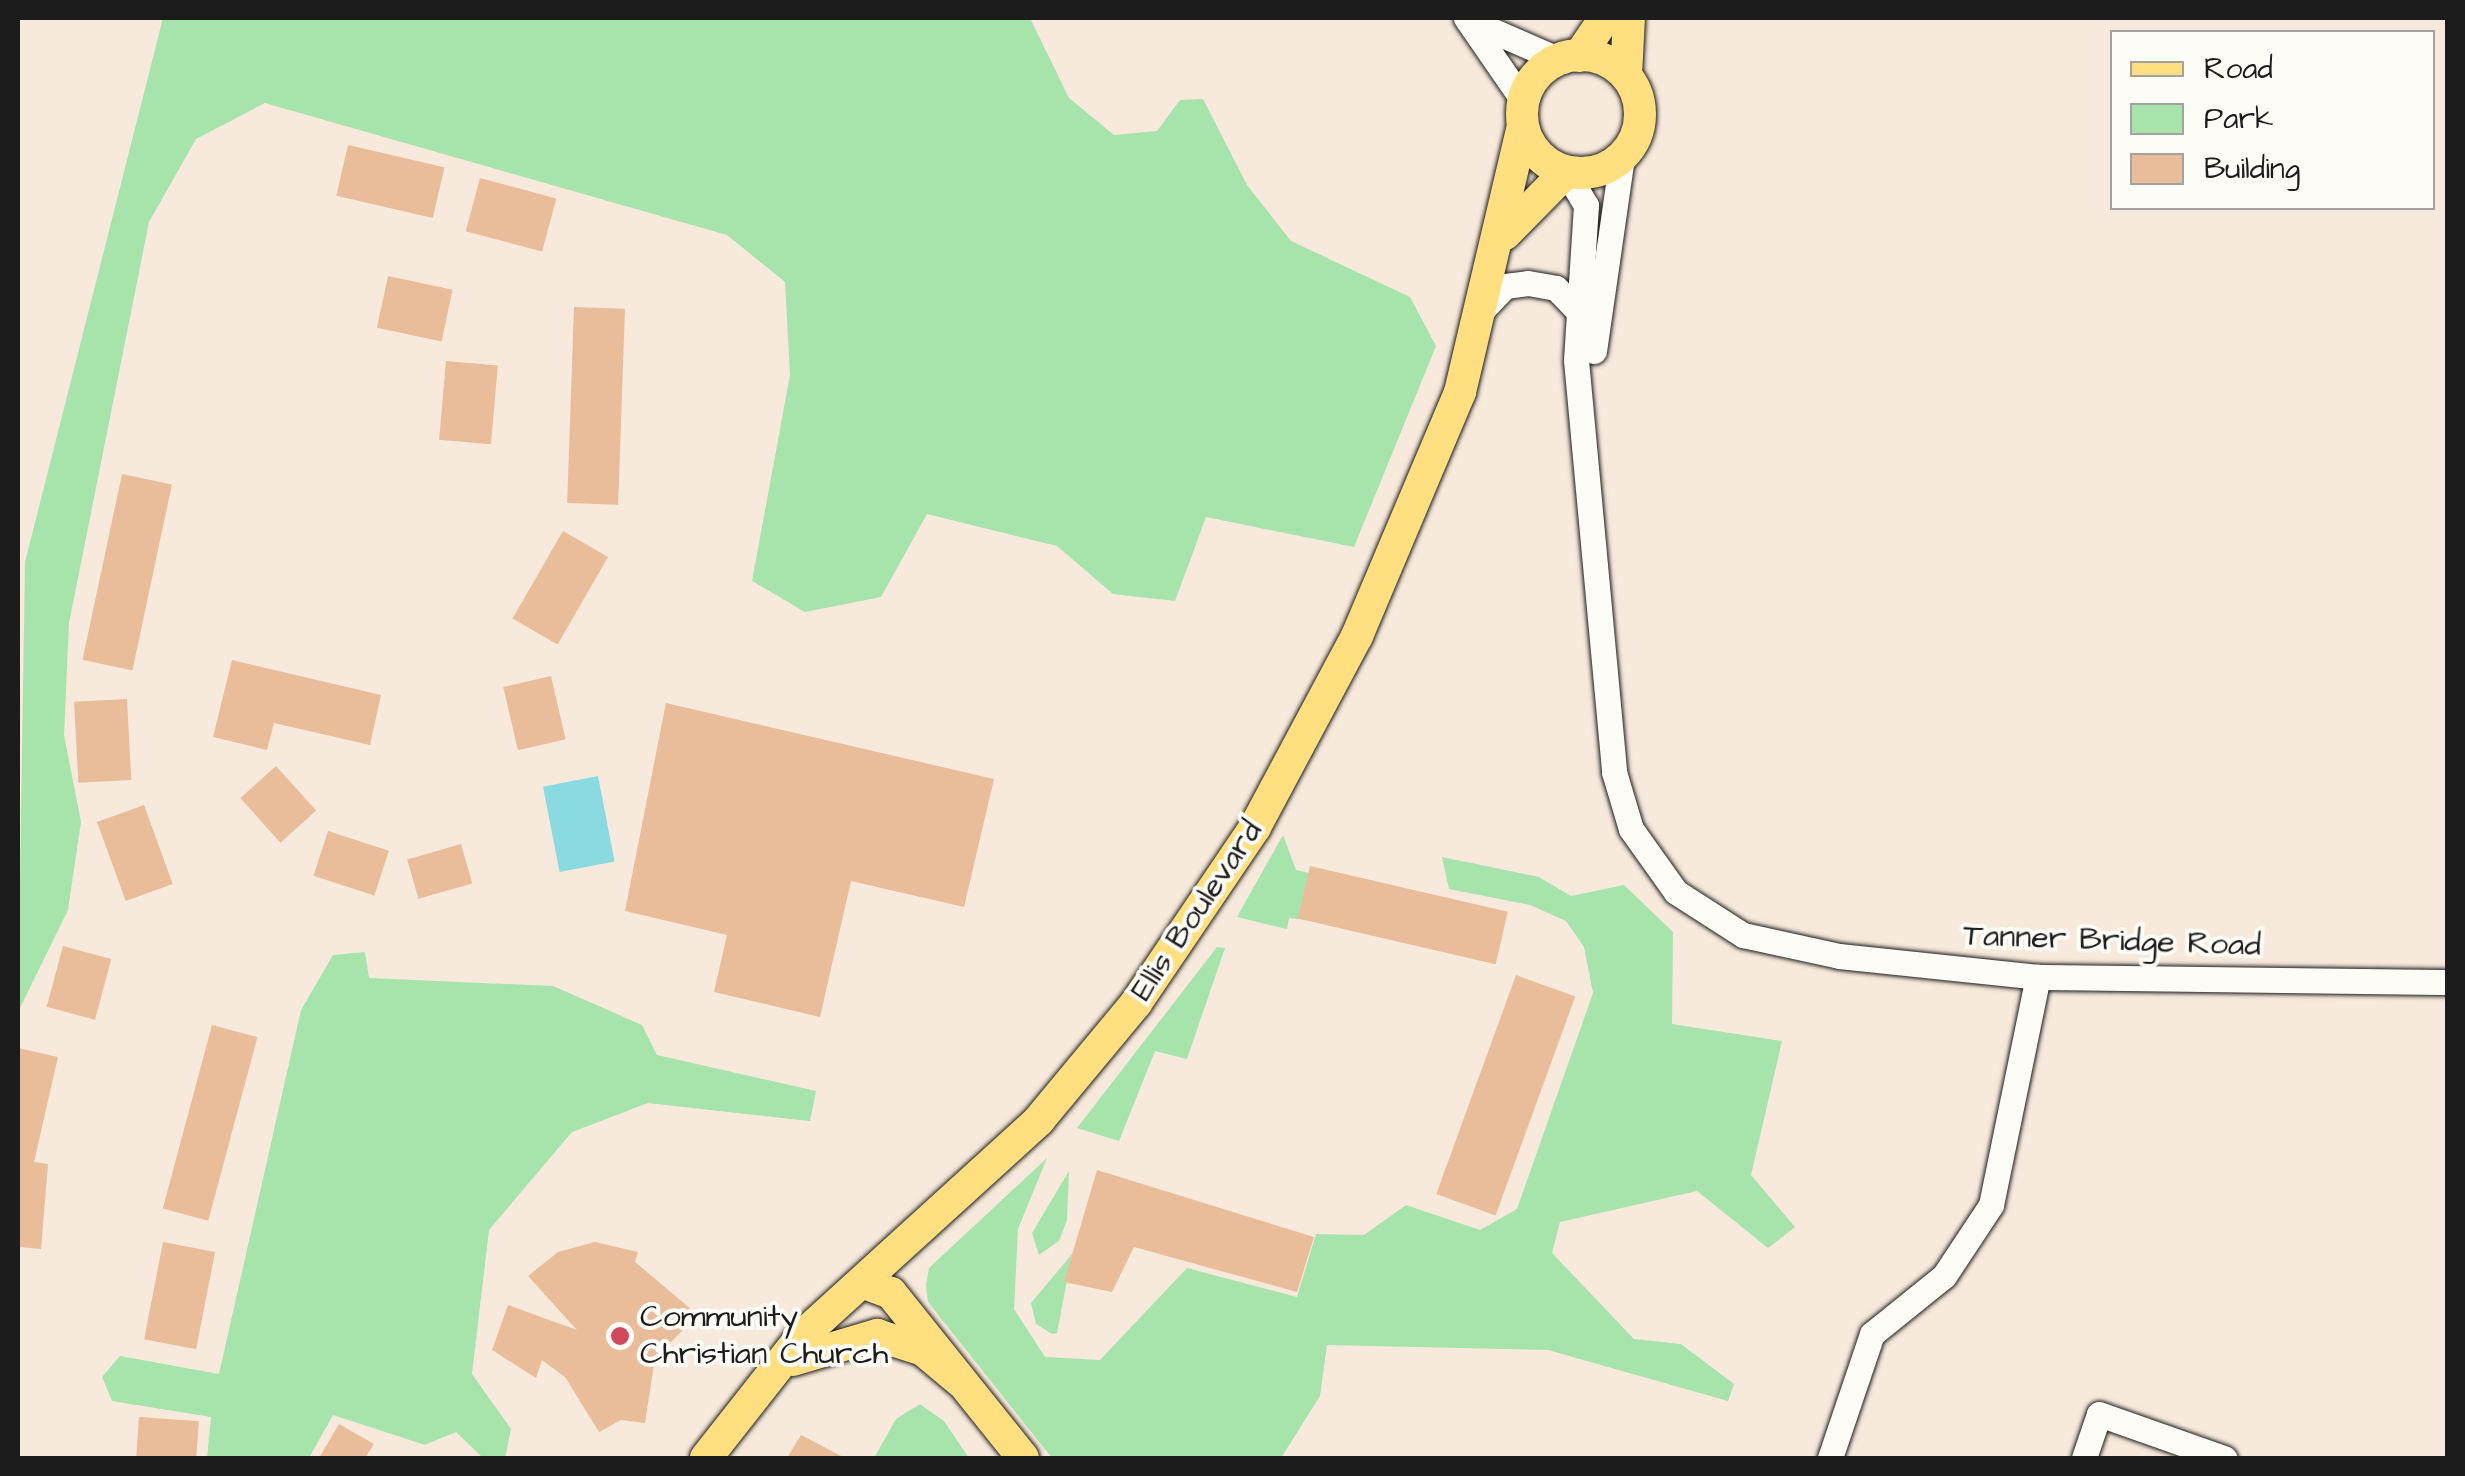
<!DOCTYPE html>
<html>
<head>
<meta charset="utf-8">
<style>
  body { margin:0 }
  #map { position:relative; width:2465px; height:1476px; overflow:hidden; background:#f7e9db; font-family:"Architects Daughter",sans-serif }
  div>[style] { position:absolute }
  .green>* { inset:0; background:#a7e4ab }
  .water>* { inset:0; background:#89dae1; transform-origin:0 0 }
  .building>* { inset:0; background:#e9bd99; transform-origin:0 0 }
  .roads { filter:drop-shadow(0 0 2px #1c1c1c) drop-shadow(0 0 2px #1c1c1c) }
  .minor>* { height:25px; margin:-12.5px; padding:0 12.5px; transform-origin:12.5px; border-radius:12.5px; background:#fdfcf7 }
  .major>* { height:32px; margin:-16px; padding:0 16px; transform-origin:16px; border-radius:16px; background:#ffdf80 }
  .major>.ring { margin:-16px; padding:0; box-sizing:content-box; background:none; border:32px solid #ffdf80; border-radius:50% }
  .dots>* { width:28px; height:28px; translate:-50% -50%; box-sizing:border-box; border:5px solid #fdfcf7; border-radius:50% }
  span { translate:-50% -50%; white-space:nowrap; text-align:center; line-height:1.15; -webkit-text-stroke:8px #fdfcf7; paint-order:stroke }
  .street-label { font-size:32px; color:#1c1c1c }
  .poi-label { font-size:32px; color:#1c1c1c }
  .left { translate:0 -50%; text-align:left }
  .frame { position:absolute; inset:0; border:20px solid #1c1c1c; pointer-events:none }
  .legend { position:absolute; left:2110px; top:30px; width:325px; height:180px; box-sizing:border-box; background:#fdfcf7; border:2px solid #a3a29f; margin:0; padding:12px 18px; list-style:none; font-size:30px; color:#1c1c1c }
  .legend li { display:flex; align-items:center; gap:20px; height:50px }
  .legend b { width:50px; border:2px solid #a3a29f }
</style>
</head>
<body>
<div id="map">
  <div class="green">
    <i style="clip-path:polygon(163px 18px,1030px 18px,1069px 98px,1114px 135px,1157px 131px,1180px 100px,1203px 99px,1247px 185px,1291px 241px,1410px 297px,1436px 346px,1354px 547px,1206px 517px,1175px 601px,1113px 594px,1057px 546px,927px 514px,881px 597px,805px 612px,752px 581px,790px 375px,785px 282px,727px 235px,265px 103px,196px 139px,149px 222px,69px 623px,64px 735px,81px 822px,68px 910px,18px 1012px,25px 562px)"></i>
    <i style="clip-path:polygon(1283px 835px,1296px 870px,1309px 873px,1298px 919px,1289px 918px,1287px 929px,1237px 917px)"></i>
    <i style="clip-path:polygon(1442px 857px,1539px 877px,1571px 896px,1624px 885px,1673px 932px,1672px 1024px,1782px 1041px,1751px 1175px,1795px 1227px,1768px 1248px,1697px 1191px,1560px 1222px,1552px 1253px,1634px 1339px,1681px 1344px,1734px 1384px,1728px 1401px,1548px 1350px,1327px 1345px,1320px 1396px,1281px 1458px,1052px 1458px,928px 1302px,926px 1285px,929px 1268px,1047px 1158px,1018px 1229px,1014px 1309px,1045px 1357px,1100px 1360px,1187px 1268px,1297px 1297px,1316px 1234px,1364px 1235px,1406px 1205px,1480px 1230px,1517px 1209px,1593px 993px,1584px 947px,1566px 921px,1530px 905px,1449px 889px)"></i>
    <i style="clip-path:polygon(1217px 947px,1225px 948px,1187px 1059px,1155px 1051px,1119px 1141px,1077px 1128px)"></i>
    <i style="clip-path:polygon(365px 952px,369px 978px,553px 986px,642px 1025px,657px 1055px,816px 1091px,810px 1121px,648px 1103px,572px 1132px,489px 1230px,472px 1374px,511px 1429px,505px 1458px,483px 1458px,456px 1432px,425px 1445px,333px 1415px,309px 1458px,207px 1458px,211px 1417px,112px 1401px,102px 1377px,120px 1356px,219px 1374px,301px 1010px,333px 955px)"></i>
    <i style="clip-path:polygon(1069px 1171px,1067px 1220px,1059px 1241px,1039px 1255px,1032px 1233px)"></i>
    <i style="clip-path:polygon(1072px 1254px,1057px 1333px,1052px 1334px,1036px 1324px,1031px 1303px)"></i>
    <i style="clip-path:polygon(920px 1404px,944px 1421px,969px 1458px,874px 1458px,896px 1419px)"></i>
  </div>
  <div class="water">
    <i style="left:598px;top:776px;width:87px;height:56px;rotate:79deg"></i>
  </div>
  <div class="building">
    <i style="left:348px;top:145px;width:99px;height:52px;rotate:13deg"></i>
    <i style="left:480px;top:178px;width:79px;height:55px;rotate:15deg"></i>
    <i style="left:388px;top:276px;width:66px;height:53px;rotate:12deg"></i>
    <i style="left:574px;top:307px;width:51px;height:196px;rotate:2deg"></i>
    <i style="left:446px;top:361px;width:52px;height:79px;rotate:5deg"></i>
    <i style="left:122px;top:474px;width:51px;height:190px;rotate:12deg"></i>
    <i style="left:563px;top:531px;width:52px;height:101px;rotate:30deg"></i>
    <i style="clip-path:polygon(232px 660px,381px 695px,370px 745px,274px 723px,267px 750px,213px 737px)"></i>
    <i style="left:551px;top:676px;width:65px;height:49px;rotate:77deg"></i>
    <i style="left:127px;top:699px;width:81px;height:53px;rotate:87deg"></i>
    <i style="clip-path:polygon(666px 703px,994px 779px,964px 907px,851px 881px,820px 1017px,714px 992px,727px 935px,625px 911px)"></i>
    <i style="left:276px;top:766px;width:60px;height:48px;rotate:48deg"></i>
    <i style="left:144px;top:805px;width:84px;height:50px;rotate:70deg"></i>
    <i style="left:328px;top:831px;width:64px;height:47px;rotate:18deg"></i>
    <i style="left:461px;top:844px;width:41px;height:56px;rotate:74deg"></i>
    <i style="left:1310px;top:866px;width:203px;height:54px;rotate:13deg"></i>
    <i style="left:63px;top:946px;width:50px;height:63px;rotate:15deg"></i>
    <i style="left:1516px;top:975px;width:63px;height:233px;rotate:20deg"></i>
    <i style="left:212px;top:1025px;width:47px;height:190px;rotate:15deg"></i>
    <i style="clip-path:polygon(18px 1048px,58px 1057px,34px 1162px,48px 1164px,41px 1249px,18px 1247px)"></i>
    <i style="clip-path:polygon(1097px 1170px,1314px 1237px,1297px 1292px,1134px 1247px,1112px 1292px,1064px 1282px)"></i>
    <i style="left:163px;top:1242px;width:53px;height:99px;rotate:11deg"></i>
    <i style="clip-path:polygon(595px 1242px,638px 1252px,635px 1262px,698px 1315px,655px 1358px,645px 1423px,621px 1420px,599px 1432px,565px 1377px,542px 1360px,536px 1378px,492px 1350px,508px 1305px,577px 1330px,528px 1276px,558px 1252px)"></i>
    <i style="left:139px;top:1417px;width:60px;height:41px;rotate:4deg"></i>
    <i style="clip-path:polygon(339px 1424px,374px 1444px,365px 1458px,319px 1458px)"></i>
    <i style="clip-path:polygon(801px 1435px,845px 1458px,787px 1458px)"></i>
  </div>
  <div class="roads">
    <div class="minor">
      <i style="left:1466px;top:18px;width:102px;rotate:55.4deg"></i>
      <i style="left:1475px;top:23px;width:95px;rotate:23.6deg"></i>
      <i style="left:1566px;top:172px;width:39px;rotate:59deg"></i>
      <i style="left:1586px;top:205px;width:155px;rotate:93.7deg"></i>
      <i style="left:1576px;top:360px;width:414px;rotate:84.7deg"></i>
      <i style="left:1614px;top:772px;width:59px;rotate:73.4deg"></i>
      <i style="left:1631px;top:829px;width:77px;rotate:54.5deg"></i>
      <i style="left:1676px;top:892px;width:80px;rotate:32.7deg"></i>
      <i style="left:1743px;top:935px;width:98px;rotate:12.3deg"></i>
      <i style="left:1839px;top:956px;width:200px;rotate:6deg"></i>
      <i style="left:2038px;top:977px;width:410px;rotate:0.7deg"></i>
      <i style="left:1484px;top:308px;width:30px;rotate:-46deg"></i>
      <i style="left:1505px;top:286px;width:23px;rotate:-7deg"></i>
      <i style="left:1528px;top:283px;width:28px;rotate:10deg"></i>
      <i style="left:1556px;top:288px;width:33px;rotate:46deg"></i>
      <i style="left:1594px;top:351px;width:197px;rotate:-81.8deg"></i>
      <i style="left:1830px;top:1458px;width:131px;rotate:-71.3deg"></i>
      <i style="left:1872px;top:1334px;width:92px;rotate:-38.9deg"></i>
      <i style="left:1944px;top:1276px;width:85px;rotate:-56.5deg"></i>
      <i style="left:1991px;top:1205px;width:233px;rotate:-78.4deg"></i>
      <i style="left:2084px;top:1458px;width:46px;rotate:-71.2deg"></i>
      <i style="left:2099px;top:1414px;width:133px;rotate:19.4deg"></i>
    </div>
    <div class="major">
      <i class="ring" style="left:1522px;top:55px;width:86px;height:86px"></i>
      <i style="left:1579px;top:56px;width:46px;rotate:-55.6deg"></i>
      <i style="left:1626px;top:75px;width:57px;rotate:-87deg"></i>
      <i style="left:1505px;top:234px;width:87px;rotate:-45.5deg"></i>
      <i style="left:862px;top:1282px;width:31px;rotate:21deg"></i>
      <i style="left:891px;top:1293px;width:211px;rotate:51.3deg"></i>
      <i style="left:793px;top:1360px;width:88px;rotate:-16.6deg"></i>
      <i style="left:877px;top:1335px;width:48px;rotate:18.1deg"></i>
      <i style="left:923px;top:1350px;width:48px;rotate:40deg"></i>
      <i style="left:706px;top:1458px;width:155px;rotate:-51.8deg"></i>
      <i style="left:802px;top:1336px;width:321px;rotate:-42.3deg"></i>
      <i style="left:1039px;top:1120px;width:152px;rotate:-50.3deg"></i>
      <i style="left:1136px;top:1003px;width:212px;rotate:-55.9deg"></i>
      <i style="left:1255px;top:827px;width:217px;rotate:-61.9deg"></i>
      <i style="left:1357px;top:636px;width:265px;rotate:-67.1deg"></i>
      <i style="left:1460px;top:392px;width:269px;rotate:-76.7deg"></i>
    </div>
  </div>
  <div class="dots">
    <i style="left:620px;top:1336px;background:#d1495b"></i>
  </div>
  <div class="street-label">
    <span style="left:1197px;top:911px;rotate:-56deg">Ellis Boulevard</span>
    <span style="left:2112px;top:941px;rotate:2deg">Tanner Bridge Road</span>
  </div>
  <div class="poi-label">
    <span class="left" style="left:640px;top:1336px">Community<br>Christian Church</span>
  </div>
  <div class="frame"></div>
  <ul class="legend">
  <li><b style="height:12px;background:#ffdf80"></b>Road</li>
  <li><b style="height:28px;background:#a7e4ab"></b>Park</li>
  <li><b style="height:28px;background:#e9bd99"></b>Building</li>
  </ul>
</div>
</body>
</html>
